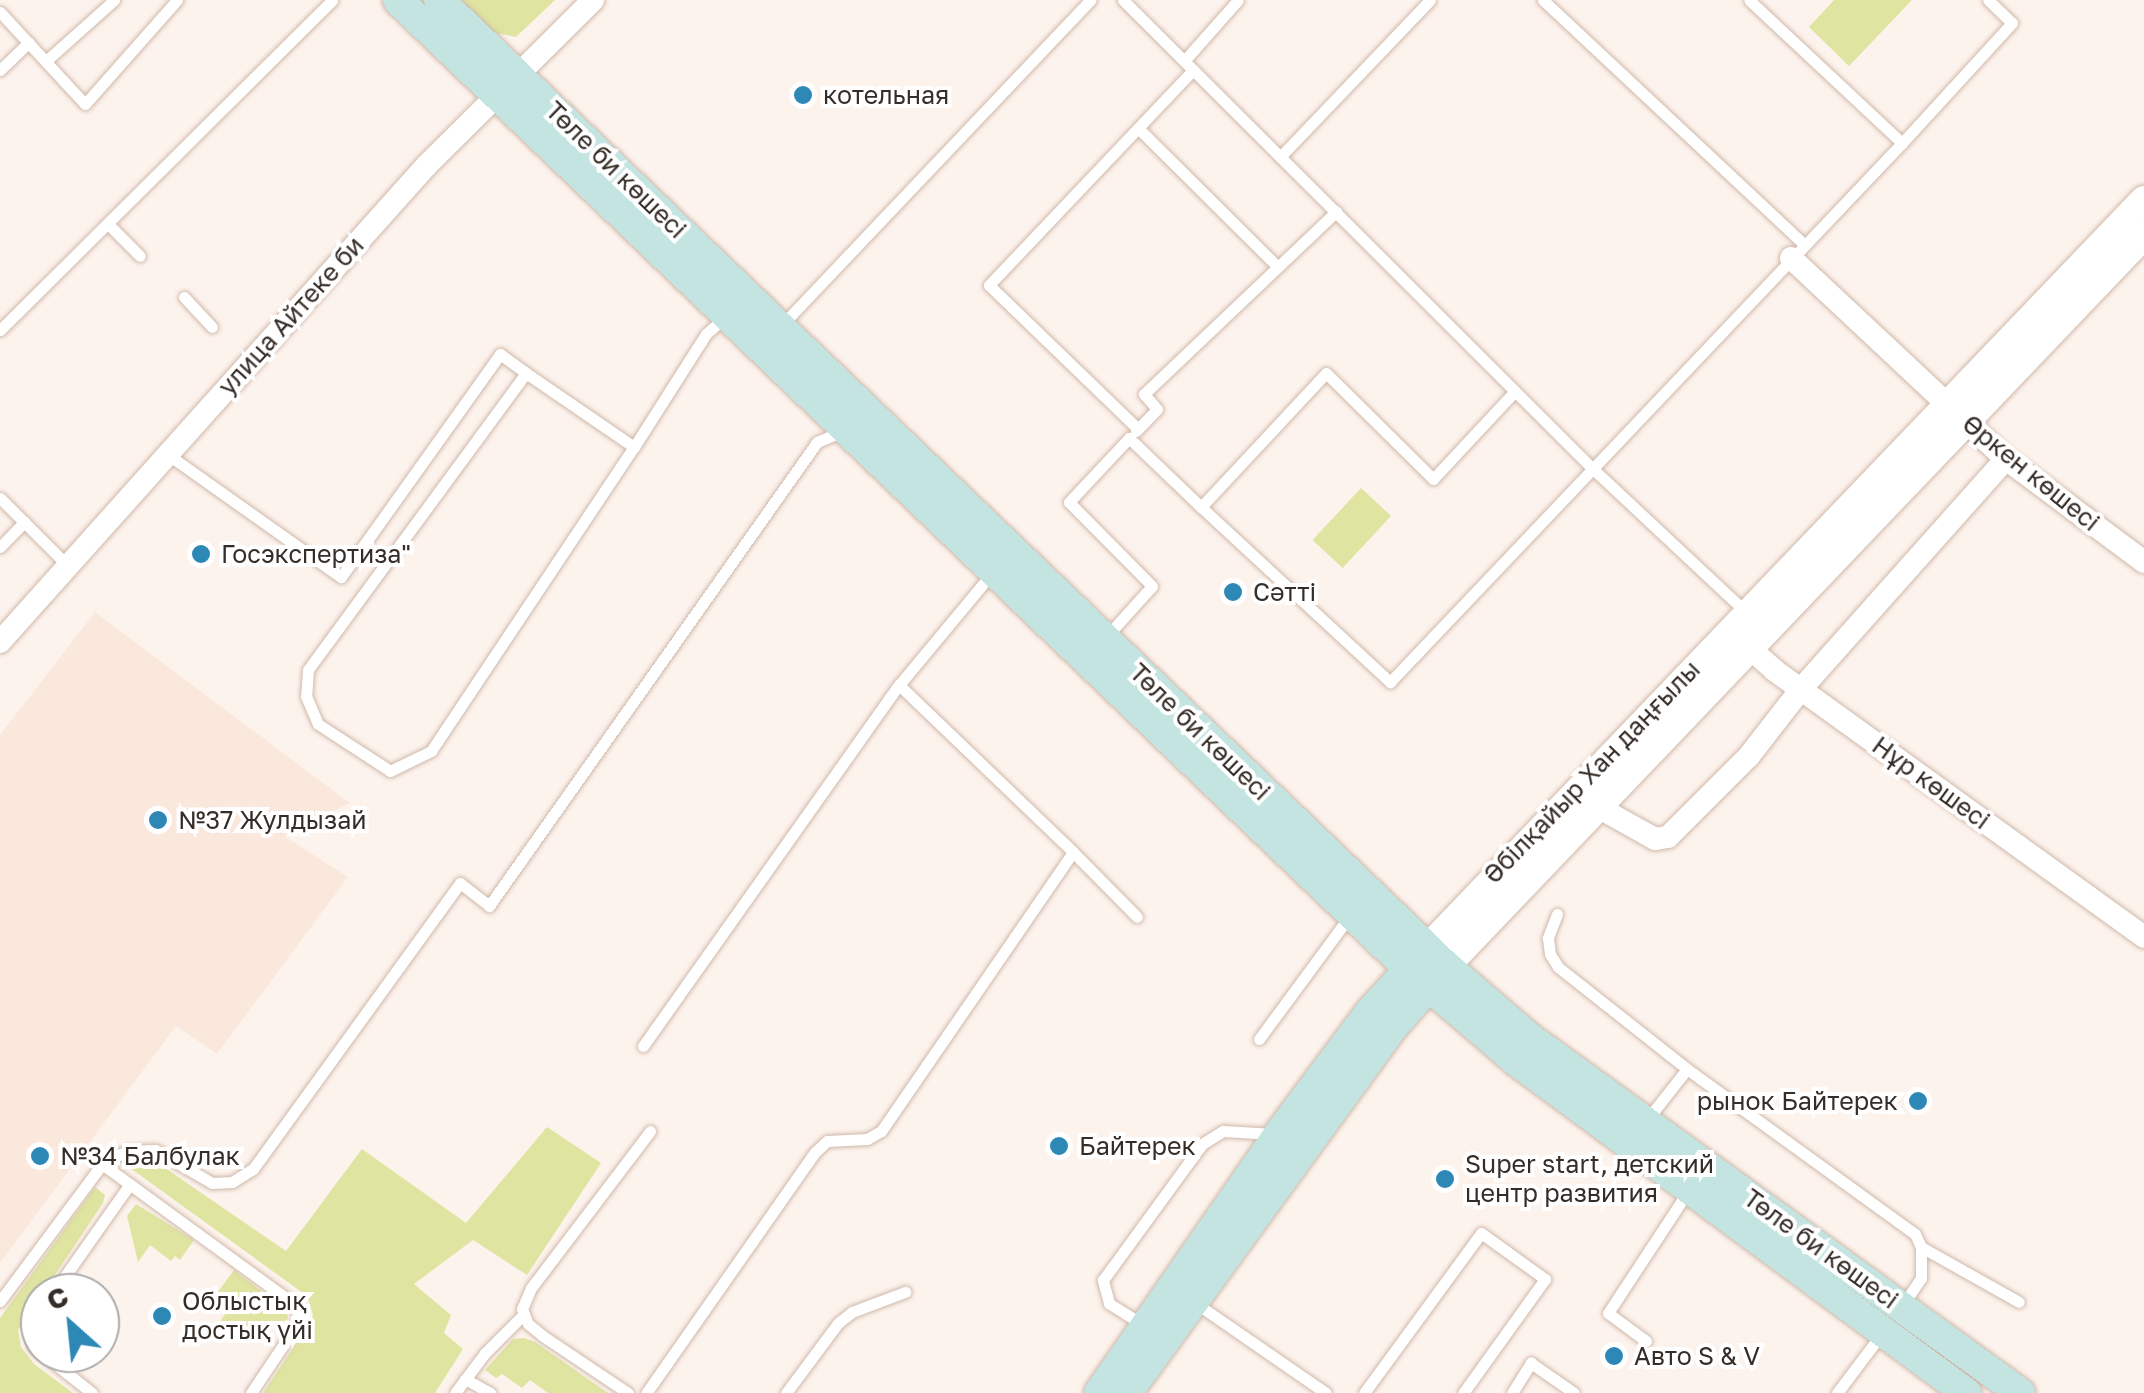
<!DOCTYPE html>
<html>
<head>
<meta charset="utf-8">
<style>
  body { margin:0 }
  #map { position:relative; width:2144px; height:1393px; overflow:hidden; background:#fdf3ed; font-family:"Golos Text",sans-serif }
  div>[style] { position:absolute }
  .built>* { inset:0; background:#fbe8dd }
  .green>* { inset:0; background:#dfe4a1; transform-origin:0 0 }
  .roads { filter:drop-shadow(0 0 2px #cfb9aa) drop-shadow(0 0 2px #cfb9aa) }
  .service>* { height:11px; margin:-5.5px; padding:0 5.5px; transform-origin:5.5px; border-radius:5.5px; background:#fff }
  .minor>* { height:22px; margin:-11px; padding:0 11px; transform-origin:11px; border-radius:11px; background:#fff }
  .tertiary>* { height:28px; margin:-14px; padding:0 14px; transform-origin:14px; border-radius:14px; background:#fff }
  .secondary>* { height:30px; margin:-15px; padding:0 15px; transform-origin:15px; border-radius:15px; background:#c4e4e1 }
  .dots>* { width:28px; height:28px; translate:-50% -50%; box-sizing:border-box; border:5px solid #fff; border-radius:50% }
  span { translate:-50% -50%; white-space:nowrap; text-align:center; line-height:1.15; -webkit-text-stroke:8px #fff; paint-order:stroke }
  .poi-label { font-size:25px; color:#352d27 }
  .left { translate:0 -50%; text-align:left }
  .right { translate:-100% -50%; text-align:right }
  .street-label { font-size:25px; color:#352d27 }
  .north { position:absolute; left:20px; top:1273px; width:100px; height:100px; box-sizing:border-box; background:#fff; border:2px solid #aeaba9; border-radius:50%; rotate:333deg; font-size:28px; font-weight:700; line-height:40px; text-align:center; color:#352d27 }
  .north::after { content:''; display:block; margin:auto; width:35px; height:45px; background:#2e88b6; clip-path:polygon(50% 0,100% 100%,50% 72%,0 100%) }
</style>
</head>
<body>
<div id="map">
  <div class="built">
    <i style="clip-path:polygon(95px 612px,350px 803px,284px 836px,348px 877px,217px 1054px,176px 1026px,0 1263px,0 735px)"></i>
  </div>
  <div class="green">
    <i style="clip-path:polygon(460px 0,555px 0,516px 37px,495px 33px)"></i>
    <i style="clip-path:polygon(1834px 0,1912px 0,1849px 66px,1809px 27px)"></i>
    <i style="left:1361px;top:488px;width:41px;height:71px;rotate:43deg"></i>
    <i style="clip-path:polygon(547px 1127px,601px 1163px,527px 1275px,473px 1240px,414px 1284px,451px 1315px,444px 1333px,463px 1349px,435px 1393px,263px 1393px,309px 1324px,313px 1315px,307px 1296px,130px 1168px,165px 1168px,286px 1251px,362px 1149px,466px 1223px)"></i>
    <i style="clip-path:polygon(95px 1187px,105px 1195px,103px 1203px,18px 1330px,21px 1347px,34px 1364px,73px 1393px,0 1393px,0 1318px)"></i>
    <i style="clip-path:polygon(136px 1204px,194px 1240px,180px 1260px,175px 1256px,171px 1261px,150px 1245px,138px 1262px,127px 1216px)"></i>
    <i style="clip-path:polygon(234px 1270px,287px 1311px,288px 1319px,278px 1324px,238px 1330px,220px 1321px,232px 1305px,217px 1293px)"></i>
    <i style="clip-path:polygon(524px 1338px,535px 1342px,608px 1393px,548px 1393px,530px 1380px,522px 1388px,502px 1374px,496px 1378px,485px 1370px,513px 1339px)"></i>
  </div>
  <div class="roads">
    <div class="service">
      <i style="left:1123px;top:0;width:663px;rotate:44.94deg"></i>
      <i style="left:1592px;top:468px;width:211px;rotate:43.1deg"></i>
      <i style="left:1543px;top:0;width:357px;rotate:43.1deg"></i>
      <i style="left:0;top:12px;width:125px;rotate:47.3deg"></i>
      <i style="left:85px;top:104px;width:139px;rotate:-48.5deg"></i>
      <i style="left:47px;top:60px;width:90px;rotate:-41.8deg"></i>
      <i style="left:1184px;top:61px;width:81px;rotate:-48.5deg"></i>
      <i style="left:0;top:70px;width:40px;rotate:-44deg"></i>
      <i style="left:1138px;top:128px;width:197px;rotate:44.8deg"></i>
      <i style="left:1902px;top:143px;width:163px;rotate:-47.5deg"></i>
      <i style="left:2012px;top:23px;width:33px;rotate:-136deg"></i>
      <i style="left:1280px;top:157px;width:217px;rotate:-46.3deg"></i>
      <i style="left:108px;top:224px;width:45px;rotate:45deg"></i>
      <i style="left:184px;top:297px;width:41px;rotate:47deg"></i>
      <i style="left:780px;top:327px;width:451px;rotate:-46.5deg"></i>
      <i style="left:0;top:330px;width:468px;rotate:-44.8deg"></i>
      <i style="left:1138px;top:429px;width:207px;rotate:-136deg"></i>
      <i style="left:989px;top:285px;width:296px;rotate:-46.5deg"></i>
      <i style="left:1136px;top:431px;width:30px;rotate:-46deg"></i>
      <i style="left:1157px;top:409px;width:20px;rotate:-131deg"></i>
      <i style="left:1144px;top:394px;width:265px;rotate:-43.5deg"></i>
      <i style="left:634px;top:447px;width:131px;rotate:-145.6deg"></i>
      <i style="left:526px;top:373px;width:368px;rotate:126.3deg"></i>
      <i style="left:308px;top:670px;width:26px;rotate:94deg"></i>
      <i style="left:306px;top:696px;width:30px;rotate:67deg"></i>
      <i style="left:318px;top:724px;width:86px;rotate:33.1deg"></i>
      <i style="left:390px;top:771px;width:46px;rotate:-26deg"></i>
      <i style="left:431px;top:751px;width:366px;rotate:-56.3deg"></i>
      <i style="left:634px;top:447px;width:134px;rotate:-57.5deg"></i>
      <i style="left:706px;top:334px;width:28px;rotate:-42deg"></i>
      <i style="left:167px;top:454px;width:213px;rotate:35.3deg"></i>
      <i style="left:341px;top:577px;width:274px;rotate:-54.5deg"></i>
      <i style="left:500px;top:354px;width:32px;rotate:36deg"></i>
      <i style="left:0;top:498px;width:95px;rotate:45deg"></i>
      <i style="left:1201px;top:507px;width:258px;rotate:42.8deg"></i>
      <i style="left:1390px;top:682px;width:743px;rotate:-46.47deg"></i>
      <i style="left:1902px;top:143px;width:209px;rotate:-136.9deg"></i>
      <i style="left:0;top:547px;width:35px;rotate:-46deg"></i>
      <i style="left:1107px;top:636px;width:67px;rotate:-48deg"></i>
      <i style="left:1152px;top:586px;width:118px;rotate:-134.7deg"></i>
      <i style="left:1069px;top:502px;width:88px;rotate:-46.8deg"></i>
      <i style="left:1129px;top:438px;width:100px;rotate:43.8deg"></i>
      <i style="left:1201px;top:507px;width:183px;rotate:-47deg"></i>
      <i style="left:1326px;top:373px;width:151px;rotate:44.7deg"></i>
      <i style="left:1433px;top:479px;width:120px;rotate:-47deg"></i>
      <i style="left:899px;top:685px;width:146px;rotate:-50.3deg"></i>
      <i style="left:1073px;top:852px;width:91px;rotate:45.4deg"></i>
      <i style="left:1557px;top:914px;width:26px;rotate:111deg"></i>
      <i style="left:1548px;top:938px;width:16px;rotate:83deg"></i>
      <i style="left:1550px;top:954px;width:15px;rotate:58deg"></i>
      <i style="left:1558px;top:967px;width:164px;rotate:38.3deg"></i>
      <i style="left:1687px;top:1069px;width:281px;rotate:35.9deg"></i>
      <i style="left:1915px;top:1234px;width:14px;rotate:65deg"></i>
      <i style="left:1921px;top:1247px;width:31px;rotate:90deg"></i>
      <i style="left:1921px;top:1278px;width:32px;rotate:124deg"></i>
      <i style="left:1259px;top:1039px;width:152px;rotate:-53.6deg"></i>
      <i style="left:643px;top:1046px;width:443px;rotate:-54.7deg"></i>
      <i style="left:899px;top:685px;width:241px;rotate:43.8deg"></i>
      <i style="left:1073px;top:852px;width:339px;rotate:124.5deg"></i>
      <i style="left:881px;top:1131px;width:16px;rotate:150deg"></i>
      <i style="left:867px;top:1139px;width:40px;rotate:177.1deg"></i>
      <i style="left:827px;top:1141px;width:16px;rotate:137deg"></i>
      <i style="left:815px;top:1152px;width:294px;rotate:125deg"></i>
      <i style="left:1646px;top:1121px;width:66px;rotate:-51.7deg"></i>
      <i style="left:102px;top:1164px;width:241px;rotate:36.1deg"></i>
      <i style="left:297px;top:1306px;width:17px;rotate:87deg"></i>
      <i style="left:298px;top:1323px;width:84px;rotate:123.9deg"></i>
      <i style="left:1921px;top:1247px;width:112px;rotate:29.3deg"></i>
      <i style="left:53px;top:1293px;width:133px;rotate:-54.8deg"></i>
      <i style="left:0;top:1301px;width:171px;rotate:-53.3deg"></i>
      <i style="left:102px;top:1164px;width:27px;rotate:-28deg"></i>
      <i style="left:126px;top:1151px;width:29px;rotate:-2deg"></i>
      <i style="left:155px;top:1150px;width:66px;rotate:30.1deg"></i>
      <i style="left:212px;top:1183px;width:20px;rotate:-3deg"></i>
      <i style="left:232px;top:1182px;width:25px;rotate:-32deg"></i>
      <i style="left:253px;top:1169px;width:353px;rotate:-54.1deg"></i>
      <i style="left:460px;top:883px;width:37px;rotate:38deg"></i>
      <i style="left:489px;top:906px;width:568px;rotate:-54.74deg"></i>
      <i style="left:817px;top:442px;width:30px;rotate:-23deg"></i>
      <i style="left:1194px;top:1302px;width:160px;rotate:34.6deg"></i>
      <i style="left:40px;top:1312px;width:18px;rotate:119deg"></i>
      <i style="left:31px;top:1328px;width:19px;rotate:81deg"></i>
      <i style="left:34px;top:1347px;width:74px;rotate:38.4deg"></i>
      <i style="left:1142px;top:1324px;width:39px;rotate:-148deg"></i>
      <i style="left:1109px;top:1303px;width:24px;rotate:-105deg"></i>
      <i style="left:1103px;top:1280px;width:168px;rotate:-53.9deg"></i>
      <i style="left:1202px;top:1144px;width:25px;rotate:-32deg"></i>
      <i style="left:1223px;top:1131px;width:51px;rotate:3.4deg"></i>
      <i style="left:1646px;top:1341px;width:47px;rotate:-143.6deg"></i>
      <i style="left:1608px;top:1313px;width:146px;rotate:-56.7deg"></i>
      <i style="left:465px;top:1379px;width:29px;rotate:29deg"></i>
      <i style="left:455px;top:1393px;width:50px;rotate:-53.1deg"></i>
      <i style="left:485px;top:1353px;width:55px;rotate:-45deg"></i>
      <i style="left:628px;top:1393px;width:102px;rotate:-146.2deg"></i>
      <i style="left:543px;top:1336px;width:19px;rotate:-141deg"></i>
      <i style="left:528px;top:1324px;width:16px;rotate:-112deg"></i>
      <i style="left:522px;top:1309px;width:23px;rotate:-67deg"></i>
      <i style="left:531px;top:1288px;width:197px;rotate:-52.8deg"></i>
      <i style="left:786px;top:1393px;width:87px;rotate:-53.4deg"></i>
      <i style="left:838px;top:1323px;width:18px;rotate:-38deg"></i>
      <i style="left:852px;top:1312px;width:57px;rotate:-20.7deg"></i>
      <i style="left:1364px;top:1393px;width:198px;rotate:-53.8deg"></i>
      <i style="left:1481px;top:1233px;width:79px;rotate:35.7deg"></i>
      <i style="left:1545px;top:1279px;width:140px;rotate:125.7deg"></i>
      <i style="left:1512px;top:1393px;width:36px;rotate:-58deg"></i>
      <i style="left:1531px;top:1363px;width:52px;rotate:34.9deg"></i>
      <i style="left:1837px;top:1393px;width:76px;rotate:-53deg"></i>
    </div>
    <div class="minor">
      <i style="left:1791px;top:258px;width:294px;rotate:43.1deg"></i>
      <i style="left:2006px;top:459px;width:172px;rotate:36.7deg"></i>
      <i style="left:1747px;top:632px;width:15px;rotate:86deg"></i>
      <i style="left:1748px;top:647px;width:35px;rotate:41deg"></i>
      <i style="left:1774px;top:670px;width:456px;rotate:35.8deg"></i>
      <i style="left:0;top:642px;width:640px;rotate:-48.17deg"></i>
      <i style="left:427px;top:165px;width:234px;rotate:-44.8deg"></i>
      <i style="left:1596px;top:806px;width:68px;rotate:29.2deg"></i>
      <i style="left:1655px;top:839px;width:13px;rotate:-9deg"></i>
      <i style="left:1668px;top:837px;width:115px;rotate:-45deg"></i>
      <i style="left:1749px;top:756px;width:85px;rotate:-52.2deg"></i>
      <i style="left:1801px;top:689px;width:308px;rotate:-48.3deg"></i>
    </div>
    <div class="tertiary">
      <i style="left:1427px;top:949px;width:1037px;rotate:-46.25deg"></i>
      <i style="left:1446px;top:966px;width:1011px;rotate:-46.32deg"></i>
    </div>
    <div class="secondary">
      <i style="left:398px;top:0;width:1400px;rotate:43.78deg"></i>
      <i style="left:1409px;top:969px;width:140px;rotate:40.6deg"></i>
      <i style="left:1515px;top:1060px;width:561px;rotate:36.44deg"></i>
      <i style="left:439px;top:0;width:1395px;rotate:43.81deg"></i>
      <i style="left:1446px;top:966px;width:112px;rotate:40.7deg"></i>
      <i style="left:1531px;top:1039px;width:604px;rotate:35.9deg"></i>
      <i style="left:1099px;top:1393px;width:314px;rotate:-55.2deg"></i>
      <i style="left:1278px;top:1135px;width:154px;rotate:-53.2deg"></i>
      <i style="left:1370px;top:1012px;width:74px;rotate:-47.7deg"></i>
      <i style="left:1127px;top:1393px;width:451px;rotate:-54deg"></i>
      <i style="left:1392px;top:1028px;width:76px;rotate:-48.7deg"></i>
    </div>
  </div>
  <div class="dots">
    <i style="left:803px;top:95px;background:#2e88b6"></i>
    <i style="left:201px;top:554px;background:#2e88b6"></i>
    <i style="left:1233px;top:592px;background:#2e88b6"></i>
    <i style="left:158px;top:820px;background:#2e88b6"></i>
    <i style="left:1918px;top:1101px;background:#2e88b6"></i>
    <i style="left:1059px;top:1146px;background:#2e88b6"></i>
    <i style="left:40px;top:1156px;background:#2e88b6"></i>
    <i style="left:1445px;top:1179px;background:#2e88b6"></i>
    <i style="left:162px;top:1316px;background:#2e88b6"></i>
    <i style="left:1614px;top:1356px;background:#2e88b6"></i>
  </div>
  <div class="poi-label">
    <span class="left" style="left:823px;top:95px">котельная</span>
    <span class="left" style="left:221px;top:554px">Госэкспертиза"</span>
    <span class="left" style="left:1253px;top:592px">Cәтті</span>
    <span class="left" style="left:178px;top:820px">№37 Жулдызай</span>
    <span class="right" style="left:1898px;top:1101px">рынок Байтерек</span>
    <span class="left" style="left:1079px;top:1146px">Байтерек</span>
    <span class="left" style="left:60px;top:1156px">№34 Балбулак</span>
    <span class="left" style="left:1465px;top:1179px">Super start, детский<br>центр развития</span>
    <span class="left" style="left:182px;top:1316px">Облыстық<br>достық үйі</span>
    <span class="left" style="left:1634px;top:1356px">Авто S &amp; V</span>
  </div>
  <div class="street-label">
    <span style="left:616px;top:170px;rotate:44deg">Төле би көшесі</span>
    <span style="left:291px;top:316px;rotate:-48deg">улица Айтеке би</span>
    <span style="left:2031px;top:473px;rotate:39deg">Өркен көшесі</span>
    <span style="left:1200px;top:732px;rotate:44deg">Төле би көшесі</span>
    <span style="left:1592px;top:772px;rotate:-46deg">Әбілқайыр Хан даңғылы</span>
    <span style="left:1931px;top:783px;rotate:36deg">Нұр көшесі</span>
    <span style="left:1821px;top:1249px;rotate:36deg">Төле би көшесі</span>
  </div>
  <div class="north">С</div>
</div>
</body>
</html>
